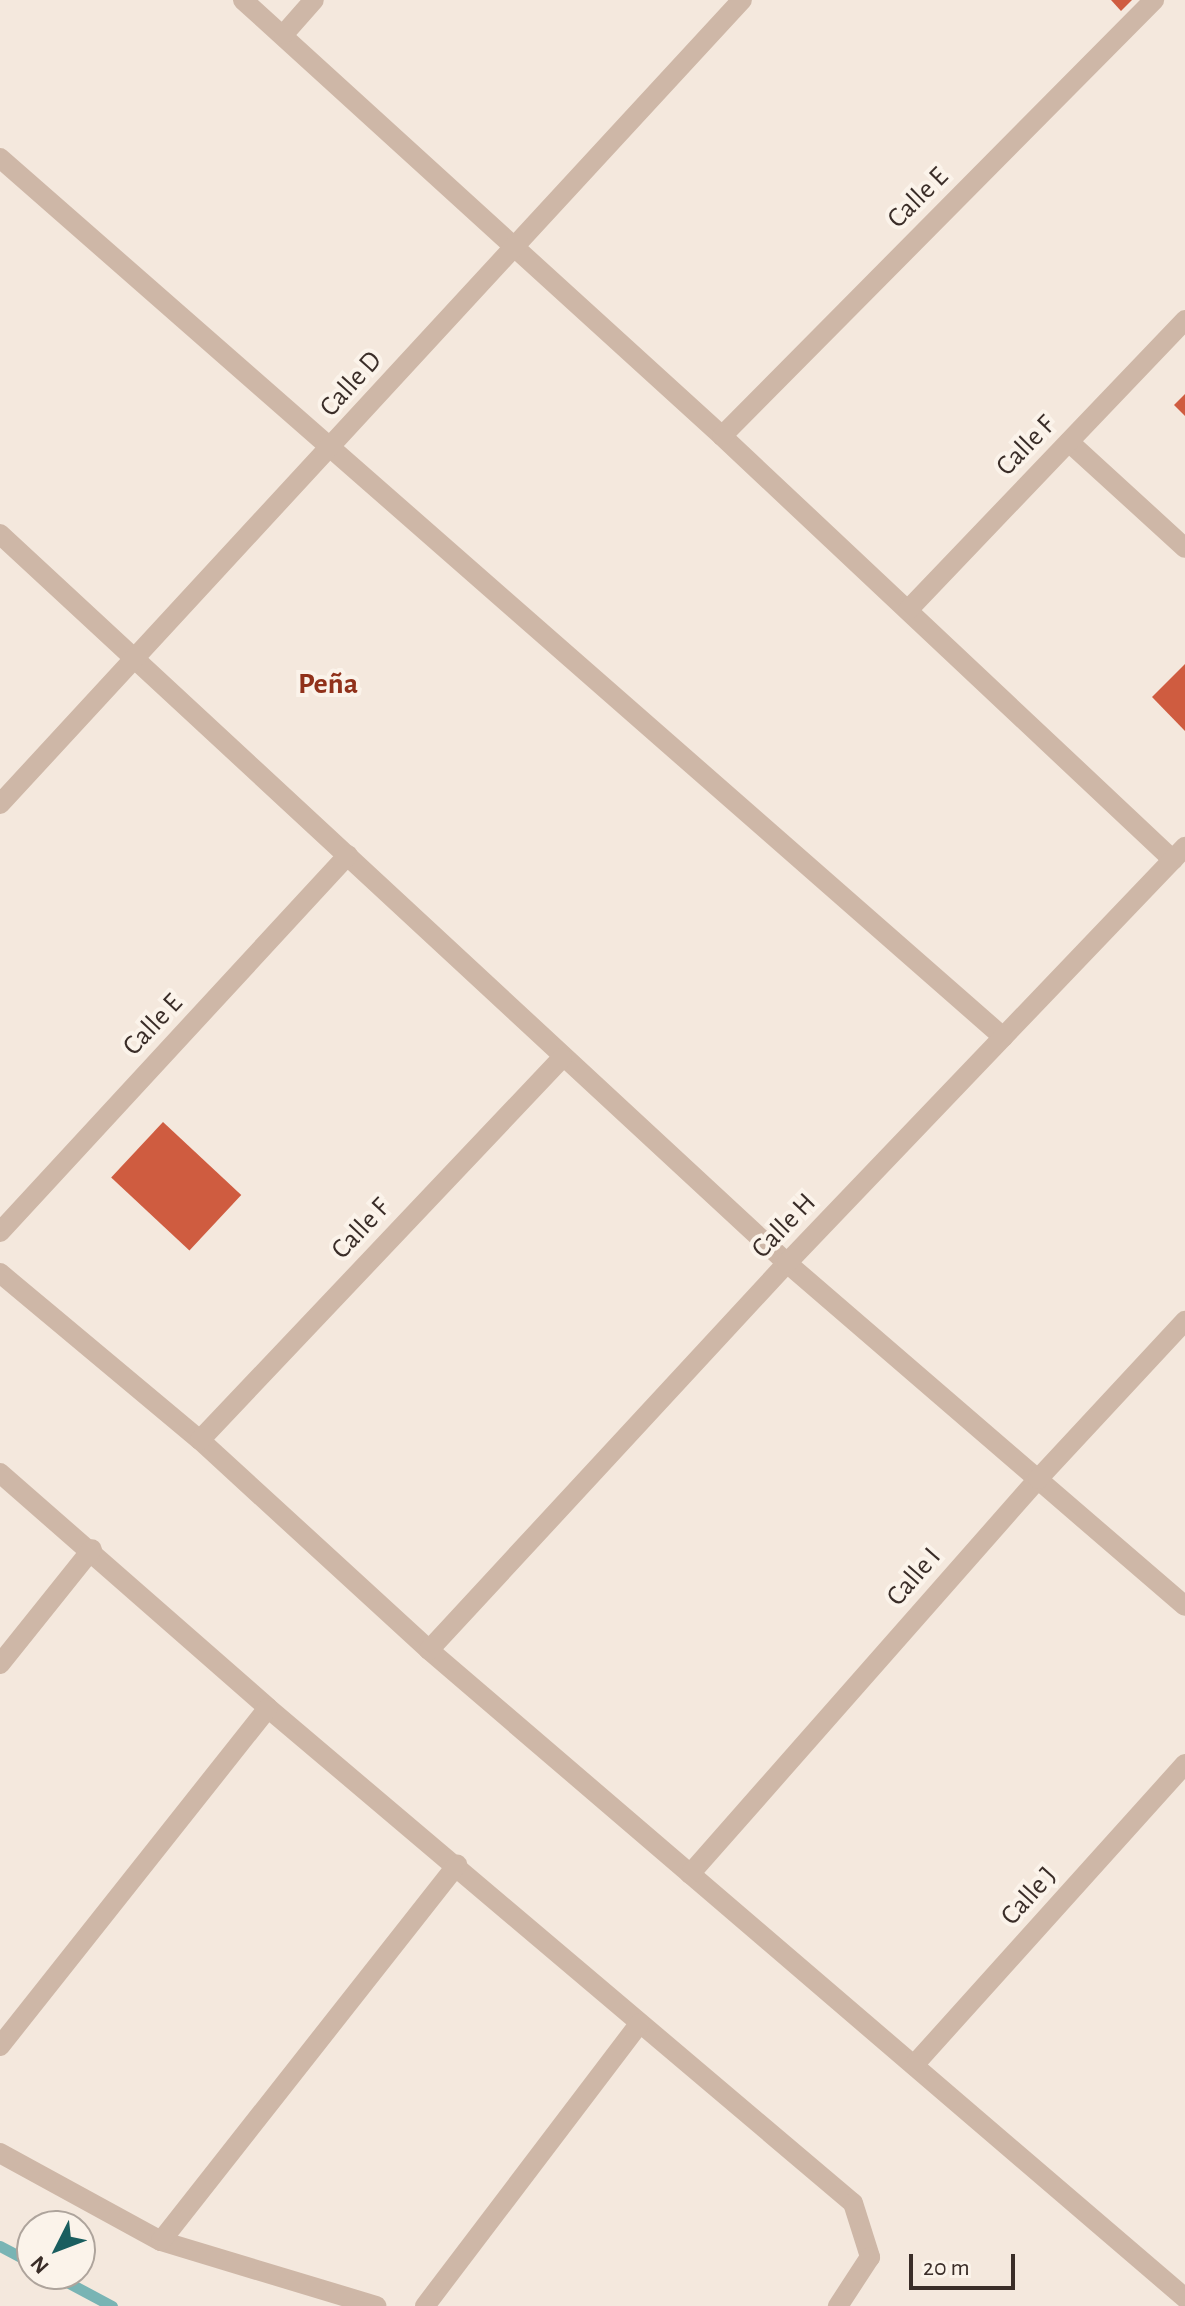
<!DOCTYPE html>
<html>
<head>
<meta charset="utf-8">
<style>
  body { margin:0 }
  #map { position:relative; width:1185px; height:2306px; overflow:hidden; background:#f4e8dd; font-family:"Alegreya Sans",sans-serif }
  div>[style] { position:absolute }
  .stream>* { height:11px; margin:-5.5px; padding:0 5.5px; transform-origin:5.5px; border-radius:5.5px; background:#79b4b4 }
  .building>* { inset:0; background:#cf5c40; transform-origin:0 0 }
  .minor>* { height:20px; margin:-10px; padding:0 10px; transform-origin:10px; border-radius:10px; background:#ceb7a7 }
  span { translate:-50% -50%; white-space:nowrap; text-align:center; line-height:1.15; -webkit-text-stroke:8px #fbf3ea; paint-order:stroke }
  .street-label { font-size:28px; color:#3a2d28 }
  .neighbourhood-label { font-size:30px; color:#90311a; font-weight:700 }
  .north { position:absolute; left:16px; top:2210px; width:80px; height:80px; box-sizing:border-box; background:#fbf3ea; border:2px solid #aea49c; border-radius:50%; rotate:228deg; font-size:22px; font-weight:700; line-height:32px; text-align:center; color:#3a2d28 }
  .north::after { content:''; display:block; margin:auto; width:28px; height:36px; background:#1a5e5f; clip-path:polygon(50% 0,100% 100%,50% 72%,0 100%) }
  .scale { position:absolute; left:909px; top:2254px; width:106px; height:36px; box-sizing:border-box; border:4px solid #3a2d28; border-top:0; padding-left:10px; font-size:24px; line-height:28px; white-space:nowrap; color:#3a2d28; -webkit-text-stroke:6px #fbf3ea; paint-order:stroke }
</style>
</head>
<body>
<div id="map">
  <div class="stream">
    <i style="left:0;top:2246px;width:36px;rotate:28deg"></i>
    <i style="left:52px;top:2274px;width:68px;rotate:28.1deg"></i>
  </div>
  <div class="building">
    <i style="clip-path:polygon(1111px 0,1132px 0,1121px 11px)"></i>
    <i style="clip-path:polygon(1185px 394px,1185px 416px,1174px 405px)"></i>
    <i style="clip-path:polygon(1185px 664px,1185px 731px,1152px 697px)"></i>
    <i style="left:163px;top:1122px;width:107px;height:76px;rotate:43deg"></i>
  </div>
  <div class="minor">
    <i style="left:243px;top:0;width:648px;rotate:42.31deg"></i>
    <i style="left:722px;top:436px;width:619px;rotate:43.23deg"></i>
    <i style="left:284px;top:34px;width:45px;rotate:-48.6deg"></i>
    <i style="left:0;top:158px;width:1334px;rotate:41.23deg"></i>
    <i style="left:722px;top:436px;width:614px;rotate:-45.26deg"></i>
    <i style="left:1069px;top:442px;width:157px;rotate:42.4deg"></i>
    <i style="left:0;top:534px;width:1073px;rotate:42.81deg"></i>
    <i style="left:787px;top:1263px;width:525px;rotate:40.76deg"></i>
    <i style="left:908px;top:610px;width:401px;rotate:-46.3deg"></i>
    <i style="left:0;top:804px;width:1094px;rotate:-47.3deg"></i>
    <i style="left:0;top:1232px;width:513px;rotate:-47.29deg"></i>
    <i style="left:0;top:1273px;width:261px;rotate:39.9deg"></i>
    <i style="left:200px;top:1440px;width:311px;rotate:42.5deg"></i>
    <i style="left:429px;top:1650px;width:996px;rotate:40.6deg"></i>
    <i style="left:200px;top:1440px;width:526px;rotate:-46.54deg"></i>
    <i style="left:0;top:1473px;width:356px;rotate:41.2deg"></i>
    <i style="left:268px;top:1708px;width:766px;rotate:40.24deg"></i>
    <i style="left:853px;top:2203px;width:57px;rotate:72.5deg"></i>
    <i style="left:870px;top:2257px;width:59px;rotate:123.1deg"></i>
    <i style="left:429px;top:1650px;width:527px;rotate:-47.23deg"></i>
    <i style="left:787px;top:1263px;width:576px;rotate:-46.27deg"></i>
    <i style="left:0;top:1664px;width:147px;rotate:-51.3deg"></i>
    <i style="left:690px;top:1874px;width:526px;rotate:-48.62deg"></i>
    <i style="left:1038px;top:1479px;width:216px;rotate:-47.1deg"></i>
    <i style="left:0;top:2046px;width:431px;rotate:-51.6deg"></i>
    <i style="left:914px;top:2065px;width:405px;rotate:-48deg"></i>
    <i style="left:0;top:2153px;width:183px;rotate:28.7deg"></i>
    <i style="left:161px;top:2241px;width:225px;rotate:16.8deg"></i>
    <i style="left:161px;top:2241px;width:479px;rotate:-51.8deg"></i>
    <i style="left:425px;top:2306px;width:355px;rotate:-52.8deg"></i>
  </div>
  <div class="street-label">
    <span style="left:918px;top:198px;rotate:-45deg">Calle E</span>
    <span style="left:351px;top:384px;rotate:-48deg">Calle D</span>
    <span style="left:1026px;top:446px;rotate:-46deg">Calle F</span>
    <span style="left:153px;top:1025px;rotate:-47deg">Calle E</span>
    <span style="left:784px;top:1226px;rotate:-46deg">Calle H</span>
    <span style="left:361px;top:1229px;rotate:-47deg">Calle F</span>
    <span style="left:914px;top:1577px;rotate:-49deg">Calle I</span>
    <span style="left:1029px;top:1896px;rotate:-48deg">Calle J</span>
  </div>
  <div class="neighbourhood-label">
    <span style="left:328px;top:684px">Peña</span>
  </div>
  <div class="north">N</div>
  <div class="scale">20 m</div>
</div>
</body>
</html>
